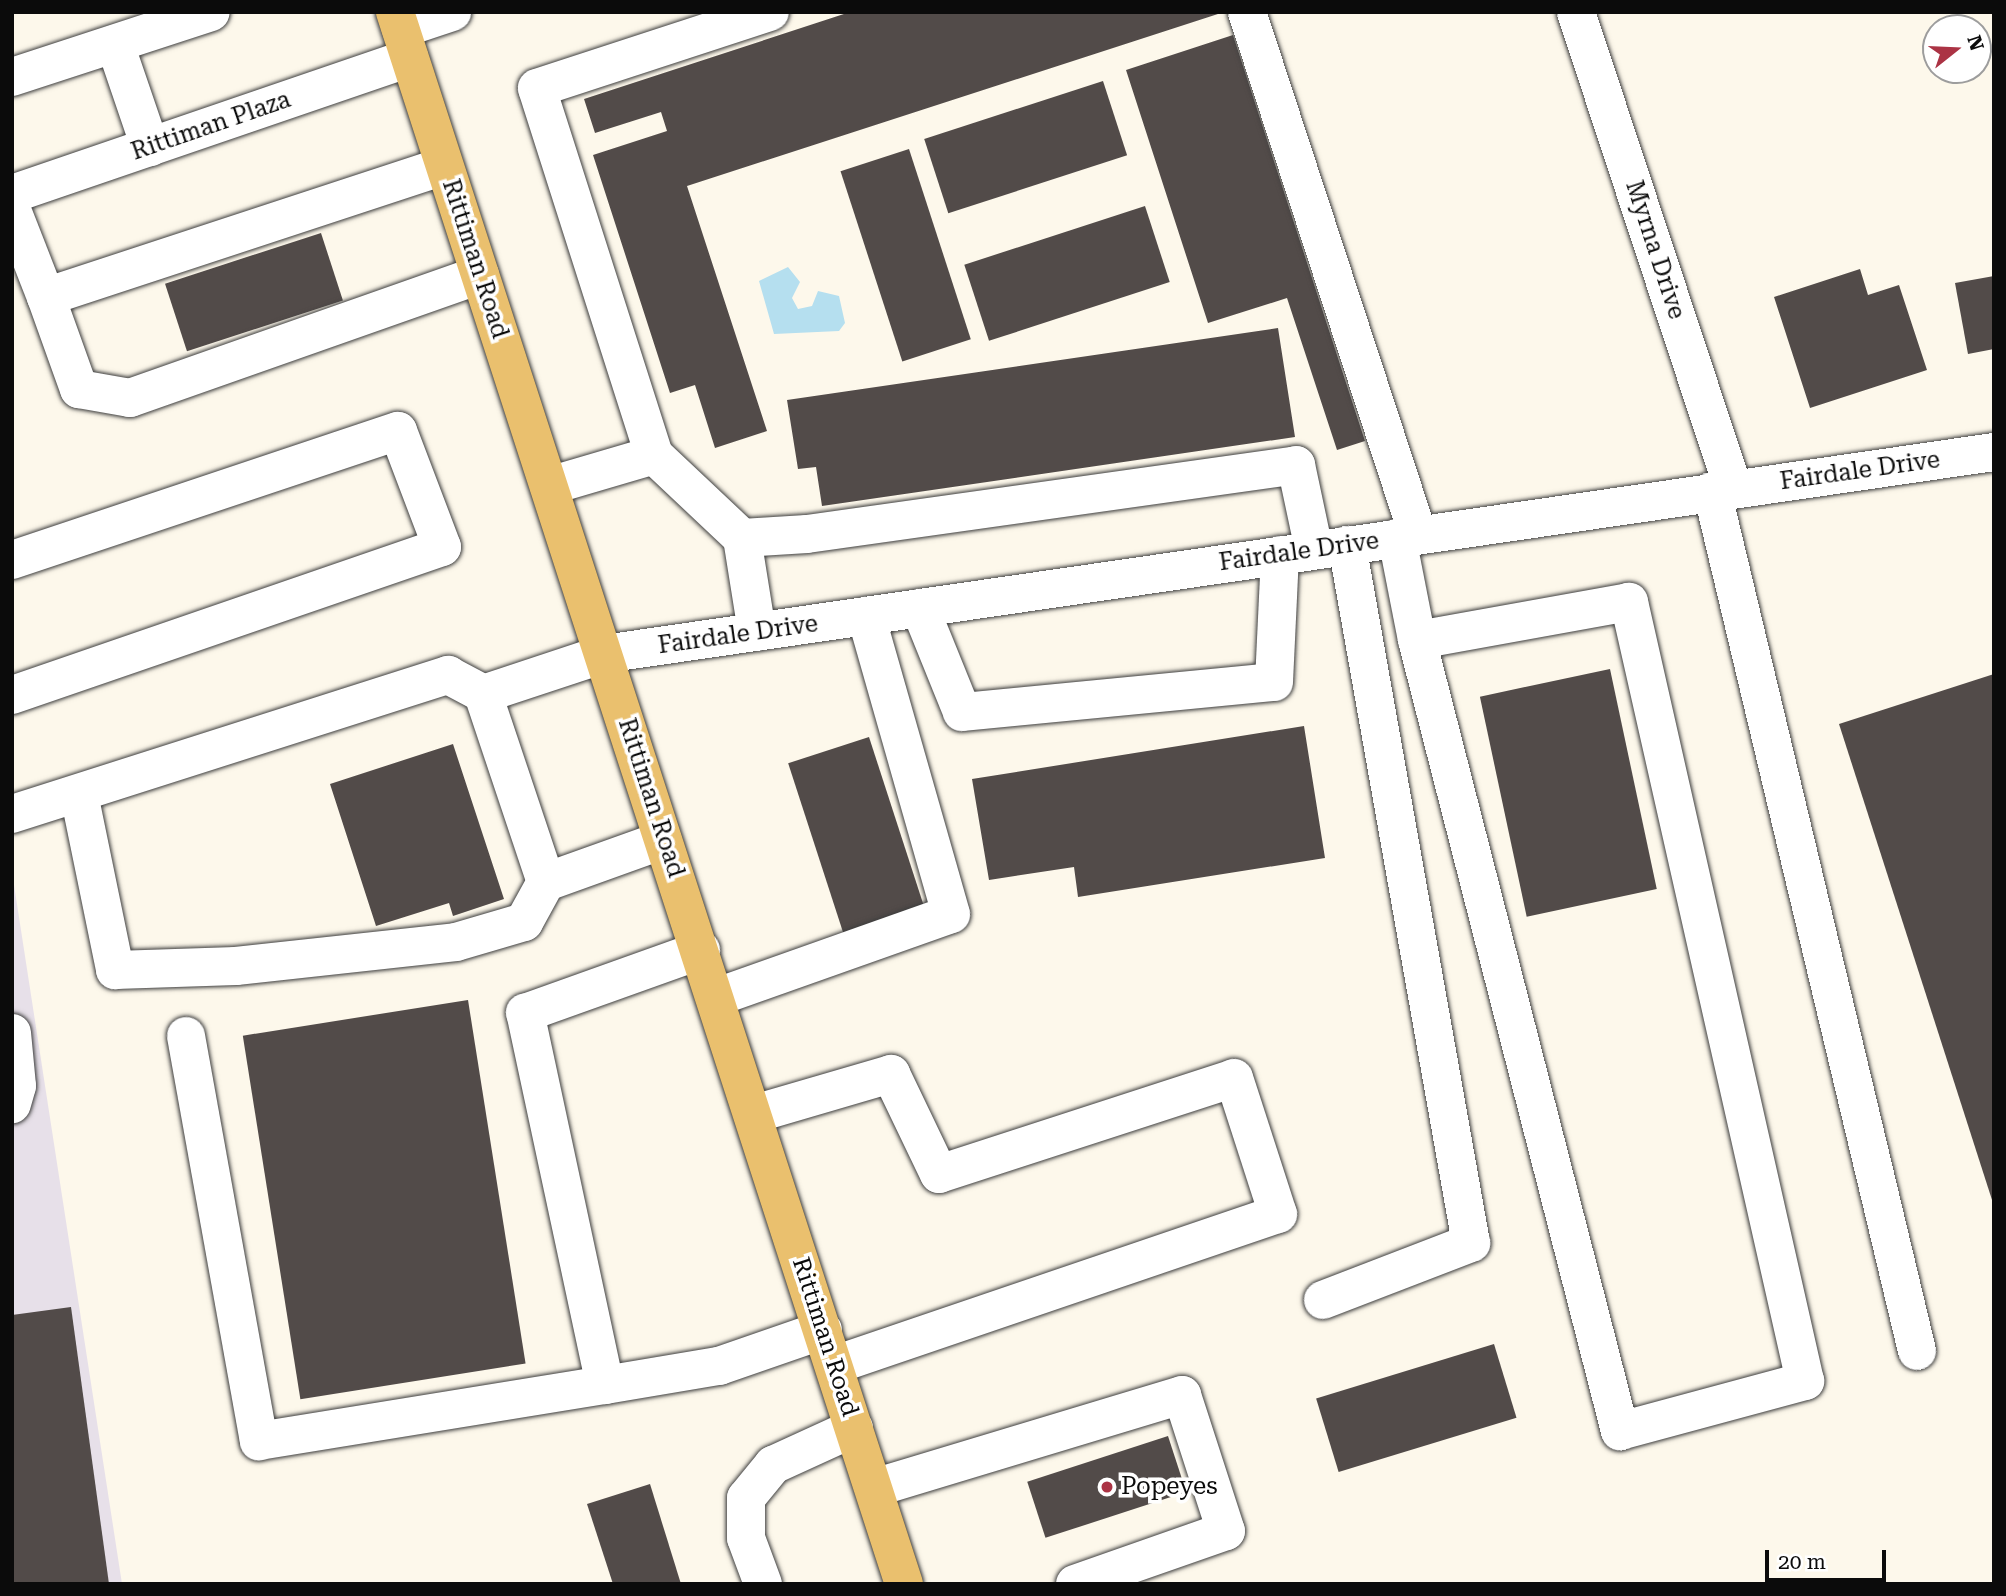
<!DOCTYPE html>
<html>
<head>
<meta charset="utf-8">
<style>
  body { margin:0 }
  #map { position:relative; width:2006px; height:1596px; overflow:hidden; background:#fdf8eb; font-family:"Roboto Serif",serif }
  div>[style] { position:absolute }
  .industrial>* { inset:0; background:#e7e0e9 }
  .water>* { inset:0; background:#b5dfef }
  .building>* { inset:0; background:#524b49; transform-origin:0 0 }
  .roads { filter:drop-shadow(0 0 2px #3e3e3e) drop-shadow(0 0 2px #3e3e3e) }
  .minor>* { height:38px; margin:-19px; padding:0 19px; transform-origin:19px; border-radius:19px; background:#fff }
  .major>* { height:38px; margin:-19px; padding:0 19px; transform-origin:19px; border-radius:19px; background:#eac06e }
  .dots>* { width:19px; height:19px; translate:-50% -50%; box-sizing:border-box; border:4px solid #fff; border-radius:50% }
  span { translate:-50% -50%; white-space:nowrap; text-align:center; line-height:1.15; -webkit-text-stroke:7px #fff; paint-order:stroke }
  .street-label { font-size:24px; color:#0b0b0b }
  .poi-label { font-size:24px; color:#0b0b0b }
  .left { translate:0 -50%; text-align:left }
  .frame { position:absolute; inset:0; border:14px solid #0b0b0b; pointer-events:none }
  .north { position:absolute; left:1922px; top:14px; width:70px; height:70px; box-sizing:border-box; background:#fff; border:2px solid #9d9d9d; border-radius:50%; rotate:72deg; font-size:19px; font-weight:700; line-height:28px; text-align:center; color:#0b0b0b }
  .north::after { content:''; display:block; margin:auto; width:24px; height:32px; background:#ab3344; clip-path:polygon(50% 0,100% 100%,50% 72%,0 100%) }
  .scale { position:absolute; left:1765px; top:1550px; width:121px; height:32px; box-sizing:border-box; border:4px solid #0b0b0b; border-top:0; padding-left:9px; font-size:21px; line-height:24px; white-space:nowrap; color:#0b0b0b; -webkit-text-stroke:5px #fff; paint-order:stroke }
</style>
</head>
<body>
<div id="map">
  <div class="industrial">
    <i style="clip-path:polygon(12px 872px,122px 1584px,12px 1584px)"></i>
  </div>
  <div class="water">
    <i style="clip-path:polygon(788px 267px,800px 282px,792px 298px,798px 309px,812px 306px,818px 291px,839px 296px,845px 323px,839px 331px,774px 334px,759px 281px)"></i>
  </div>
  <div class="building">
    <i style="clip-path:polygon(850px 12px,1221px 13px,687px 186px,767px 431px,715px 448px,695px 385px,670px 393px,593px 155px,667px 131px,661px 112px,595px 133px,584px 99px)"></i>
    <i style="clip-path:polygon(1233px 35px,1365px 441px,1337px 450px,1287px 298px,1208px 323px,1126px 70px)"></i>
    <i style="left:1103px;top:81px;width:78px;height:188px;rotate:72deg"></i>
    <i style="left:909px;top:149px;width:200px;height:72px;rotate:72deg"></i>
    <i style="left:1145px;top:206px;width:80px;height:190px;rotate:72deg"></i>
    <i style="left:321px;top:233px;width:71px;height:164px;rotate:72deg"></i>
    <i style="clip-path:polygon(1860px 269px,1868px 295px,1899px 285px,1927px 370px,1810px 408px,1774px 297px)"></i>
    <i style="clip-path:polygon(1994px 276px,1994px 349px,1968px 354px,1955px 283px)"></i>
    <i style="clip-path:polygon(1278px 328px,1295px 437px,822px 506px,816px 467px,798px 469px,787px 400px)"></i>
    <i style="left:1610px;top:669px;width:225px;height:133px;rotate:78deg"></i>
    <i style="clip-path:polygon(1994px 674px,1994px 1202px,1993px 1203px,1839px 724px)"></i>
    <i style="clip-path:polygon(1304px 726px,1325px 858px,1078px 897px,1074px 867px,989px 880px,972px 779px)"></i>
    <i style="left:869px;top:737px;width:181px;height:85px;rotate:72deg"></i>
    <i style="clip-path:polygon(453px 744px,504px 899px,453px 916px,449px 903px,376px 926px,330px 784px)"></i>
    <i style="left:468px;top:1000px;width:368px;height:228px;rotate:81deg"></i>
    <i style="clip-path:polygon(71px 1307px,109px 1584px,12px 1584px,12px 1315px)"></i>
    <i style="left:1494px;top:1344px;width:77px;height:186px;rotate:73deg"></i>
    <i style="left:1168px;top:1436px;width:59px;height:148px;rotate:72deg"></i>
    <i style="clip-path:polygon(650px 1484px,681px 1584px,613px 1584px,587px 1504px)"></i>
  </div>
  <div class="roads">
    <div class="minor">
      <i style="left:1247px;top:12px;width:550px;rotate:71.89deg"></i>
      <i style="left:1576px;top:12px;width:501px;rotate:71.75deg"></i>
      <i style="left:401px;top:29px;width:54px;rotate:-18.4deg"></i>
      <i style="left:115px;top:44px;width:109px;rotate:71.2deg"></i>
      <i style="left:12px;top:77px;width:209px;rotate:-18.1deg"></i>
      <i style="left:444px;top:166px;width:419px;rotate:161.8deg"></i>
      <i style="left:46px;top:297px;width:98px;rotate:70.3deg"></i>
      <i style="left:79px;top:389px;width:52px;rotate:10deg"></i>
      <i style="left:130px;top:398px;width:371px;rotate:-19.4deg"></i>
      <i style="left:12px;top:194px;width:420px;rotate:-18.9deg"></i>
      <i style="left:12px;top:210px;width:93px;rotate:68.7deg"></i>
      <i style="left:654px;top:455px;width:121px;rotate:43.3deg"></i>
      <i style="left:742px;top:538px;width:95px;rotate:80.9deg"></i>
      <i style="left:549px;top:486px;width:109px;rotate:-16.4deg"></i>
      <i style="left:654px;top:455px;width:385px;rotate:-107.7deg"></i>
      <i style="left:537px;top:88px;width:245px;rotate:-18.1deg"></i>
      <i style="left:1712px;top:491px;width:884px;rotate:76.59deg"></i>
      <i style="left:742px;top:538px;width:65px;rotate:-3.5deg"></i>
      <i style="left:807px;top:534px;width:494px;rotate:-8deg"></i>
      <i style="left:1296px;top:465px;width:87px;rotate:78deg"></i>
      <i style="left:1397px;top:538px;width:104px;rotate:78.9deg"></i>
      <i style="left:1417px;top:640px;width:817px;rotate:75.61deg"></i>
      <i style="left:1620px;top:1431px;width:192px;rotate:-15.1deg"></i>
      <i style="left:1805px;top:1381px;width:799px;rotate:-102.73deg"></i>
      <i style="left:1629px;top:602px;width:215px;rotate:169.8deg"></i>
      <i style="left:12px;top:560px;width:407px;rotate:-18.5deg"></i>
      <i style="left:398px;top:431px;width:124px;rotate:69.2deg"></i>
      <i style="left:442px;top:547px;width:455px;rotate:161deg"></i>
      <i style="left:920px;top:608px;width:112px;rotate:68deg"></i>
      <i style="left:962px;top:712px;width:313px;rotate:-5.5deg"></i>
      <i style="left:1274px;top:682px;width:127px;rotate:-87.3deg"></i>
      <i style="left:483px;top:694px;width:127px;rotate:-18.3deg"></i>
      <i style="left:604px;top:654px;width:1405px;rotate:-8.27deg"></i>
      <i style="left:79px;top:794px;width:180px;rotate:78.4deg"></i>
      <i style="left:115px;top:970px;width:121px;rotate:-1.9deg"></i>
      <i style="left:236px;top:966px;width:221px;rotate:-6.2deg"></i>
      <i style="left:456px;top:942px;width:71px;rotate:-16.4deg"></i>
      <i style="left:524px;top:922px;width:46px;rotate:-61.2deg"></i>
      <i style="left:546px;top:882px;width:124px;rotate:-19.7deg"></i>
      <i style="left:12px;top:814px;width:458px;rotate:-17.7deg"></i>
      <i style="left:448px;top:675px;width:40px;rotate:28deg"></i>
      <i style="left:483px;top:694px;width:198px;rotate:71.5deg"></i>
      <i style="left:717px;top:997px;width:248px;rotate:-19.5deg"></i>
      <i style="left:951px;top:914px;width:310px;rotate:-105.9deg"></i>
      <i style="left:12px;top:1033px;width:53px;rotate:84.6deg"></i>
      <i style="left:17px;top:1086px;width:19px;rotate:106deg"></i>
      <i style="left:186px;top:1036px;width:412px;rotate:79.8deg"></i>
      <i style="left:259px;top:1441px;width:351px;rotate:-9.2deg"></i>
      <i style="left:605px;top:1385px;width:381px;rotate:-102.1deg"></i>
      <i style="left:525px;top:1013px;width:187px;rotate:-19.7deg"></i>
      <i style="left:754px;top:1114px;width:143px;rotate:-16.3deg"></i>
      <i style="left:891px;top:1074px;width:111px;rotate:64.4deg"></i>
      <i style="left:939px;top:1174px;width:310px;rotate:-18deg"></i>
      <i style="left:1234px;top:1078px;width:143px;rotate:72.1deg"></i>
      <i style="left:1278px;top:1214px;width:468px;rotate:161.2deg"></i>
      <i style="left:1323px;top:1300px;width:159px;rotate:-21.1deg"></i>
      <i style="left:1471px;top:1243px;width:709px;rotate:-100.07deg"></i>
      <i style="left:605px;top:1385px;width:116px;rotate:-9.5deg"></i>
      <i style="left:719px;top:1366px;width:110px;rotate:-19.1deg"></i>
      <i style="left:874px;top:1488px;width:322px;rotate:-16.8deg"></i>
      <i style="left:1182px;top:1395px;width:143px;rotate:72.1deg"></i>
      <i style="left:1226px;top:1531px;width:160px;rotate:160.7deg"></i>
      <i style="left:763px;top:1584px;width:49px;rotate:-110.3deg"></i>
      <i style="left:746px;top:1538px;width:40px;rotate:-90deg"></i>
      <i style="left:746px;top:1498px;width:43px;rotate:-50.7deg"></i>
      <i style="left:773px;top:1465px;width:89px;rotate:-24.6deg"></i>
    </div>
    <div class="major">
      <i style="left:395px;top:12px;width:1652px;rotate:72.06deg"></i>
    </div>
  </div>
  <div class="dots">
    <i style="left:1107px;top:1487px;background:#ab3344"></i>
  </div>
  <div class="street-label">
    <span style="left:211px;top:126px;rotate:-19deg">Rittiman Plaza</span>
    <span style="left:1655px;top:250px;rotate:72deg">Myrna Drive</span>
    <span style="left:475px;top:259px;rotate:72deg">Rittiman Road</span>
    <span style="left:1860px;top:471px;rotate:-8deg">Fairdale Drive</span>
    <span style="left:1299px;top:552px;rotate:-8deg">Fairdale Drive</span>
    <span style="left:738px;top:635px;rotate:-8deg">Fairdale Drive</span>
    <span style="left:651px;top:798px;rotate:72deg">Rittiman Road</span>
    <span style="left:825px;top:1337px;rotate:72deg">Rittiman Road</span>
  </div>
  <div class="poi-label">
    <span class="left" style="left:1121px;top:1487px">Popeyes</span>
  </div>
  <div class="frame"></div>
  <div class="north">N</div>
  <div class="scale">20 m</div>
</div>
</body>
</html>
